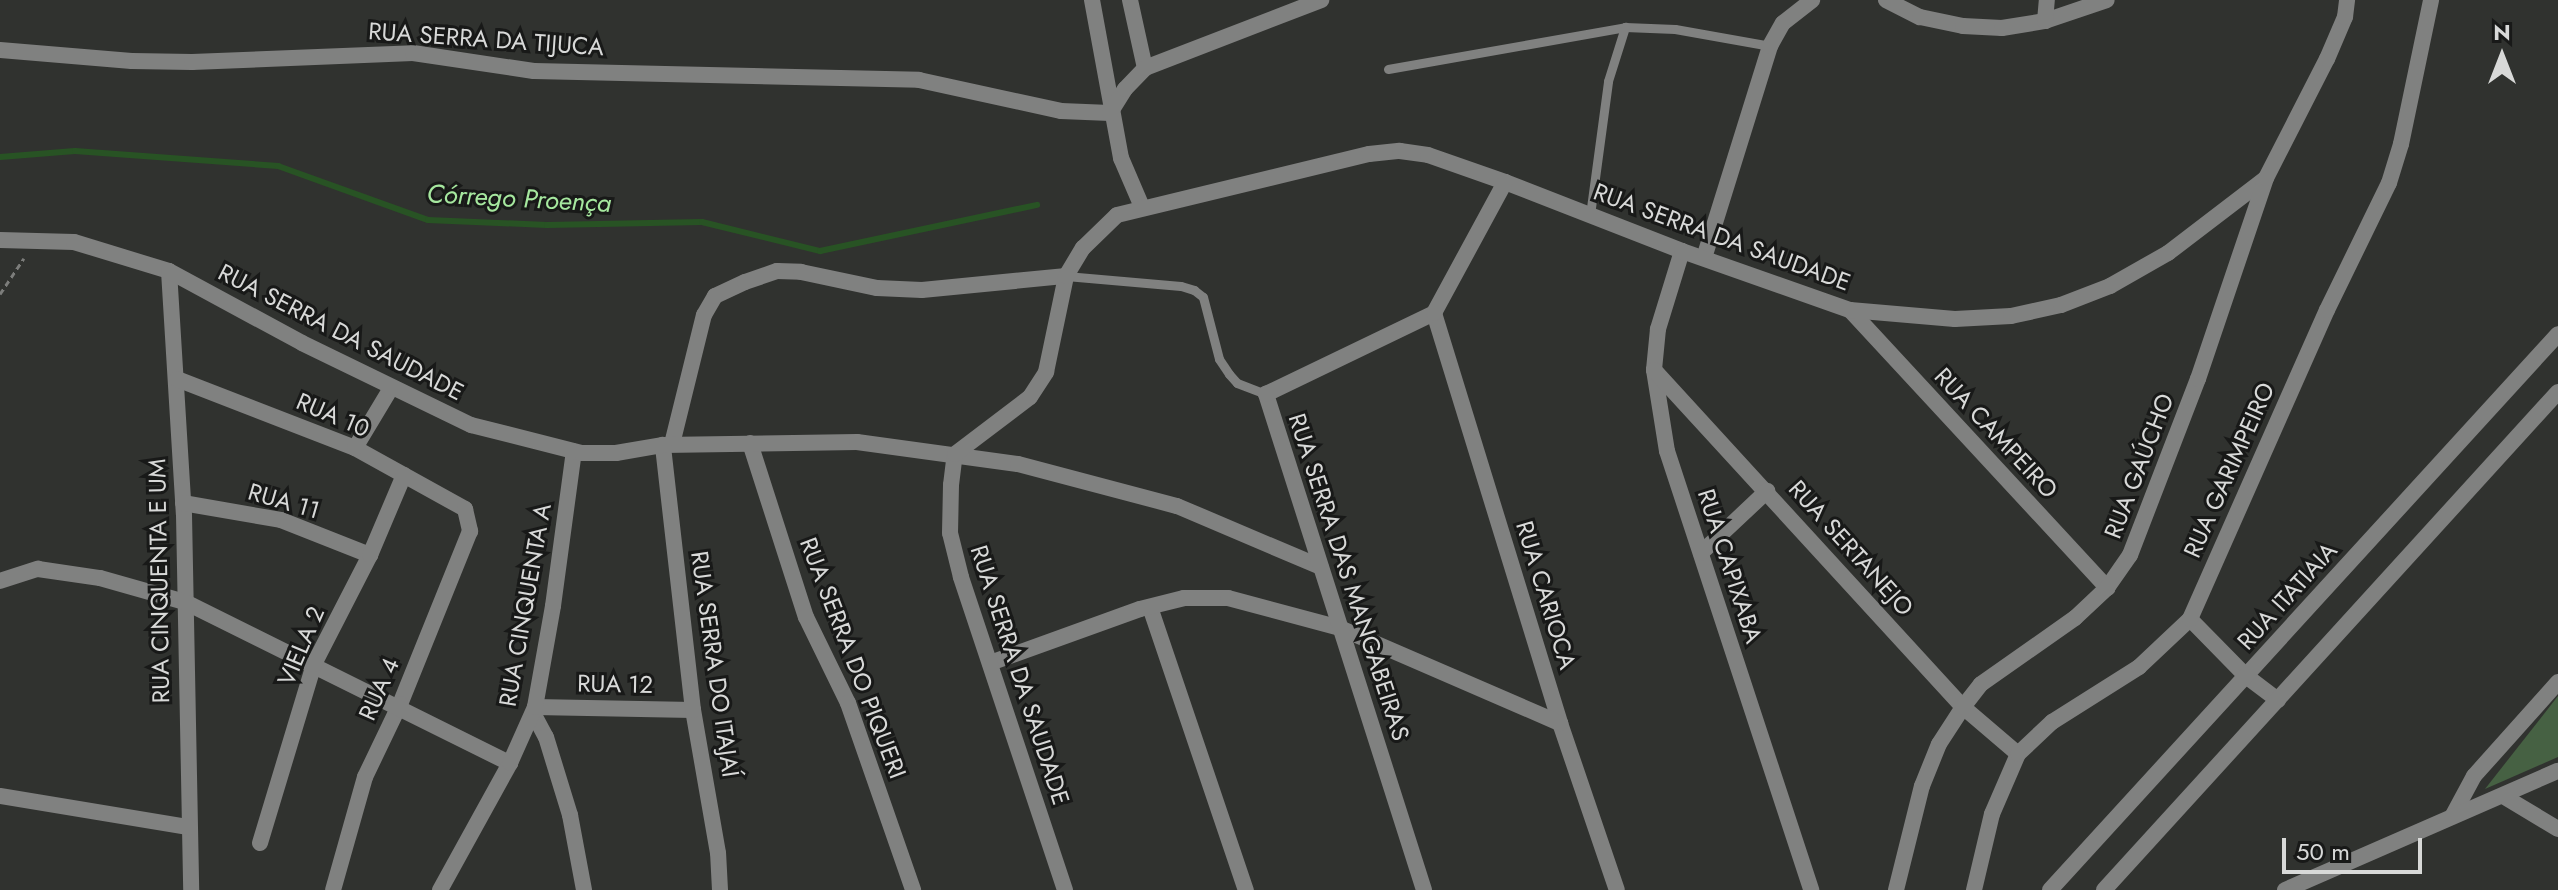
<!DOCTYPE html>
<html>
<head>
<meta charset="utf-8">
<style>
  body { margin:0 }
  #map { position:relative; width:2558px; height:890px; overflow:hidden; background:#30322f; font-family:Jost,sans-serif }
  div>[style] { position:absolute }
  .green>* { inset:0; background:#466143 }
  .stream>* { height:6px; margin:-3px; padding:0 3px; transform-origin:3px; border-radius:3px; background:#285324 }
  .path>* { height:3px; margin-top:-1.5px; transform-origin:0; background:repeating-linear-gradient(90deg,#7c7d7b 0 6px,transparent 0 10px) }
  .service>* { height:9px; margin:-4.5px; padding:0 4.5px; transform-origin:4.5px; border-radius:4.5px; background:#808180 }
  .minor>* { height:16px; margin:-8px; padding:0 8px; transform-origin:8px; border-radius:8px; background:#808180 }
  .tertiary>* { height:16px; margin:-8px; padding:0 8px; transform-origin:8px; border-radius:8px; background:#808180 }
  span { translate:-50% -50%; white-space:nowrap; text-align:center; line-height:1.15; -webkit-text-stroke:6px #181918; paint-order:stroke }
  .street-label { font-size:24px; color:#d8d9d8 }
  .water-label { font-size:26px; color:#a6e89f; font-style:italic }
  .north { position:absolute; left:2462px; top:16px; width:80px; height:80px; -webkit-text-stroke:6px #181918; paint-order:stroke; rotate:0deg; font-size:22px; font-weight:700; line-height:32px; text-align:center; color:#d8d9d8 }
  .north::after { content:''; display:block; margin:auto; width:28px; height:36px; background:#d8d9d8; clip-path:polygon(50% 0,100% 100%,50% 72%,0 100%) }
  .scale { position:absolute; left:2282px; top:838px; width:140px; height:36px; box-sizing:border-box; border:4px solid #d8d9d8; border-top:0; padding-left:10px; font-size:24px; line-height:28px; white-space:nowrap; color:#d8d9d8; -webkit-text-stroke:6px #181918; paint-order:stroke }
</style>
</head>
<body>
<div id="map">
  <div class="green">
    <i style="clip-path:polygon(2558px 696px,2558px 757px,2485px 789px)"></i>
  </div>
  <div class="stream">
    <i style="left:0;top:157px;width:75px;rotate:-4.6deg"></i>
    <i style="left:75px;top:151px;width:204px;rotate:4.2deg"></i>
    <i style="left:278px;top:166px;width:159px;rotate:19.8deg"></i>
    <i style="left:428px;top:220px;width:119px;rotate:2.4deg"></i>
    <i style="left:547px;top:225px;width:155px;rotate:-1.1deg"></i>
    <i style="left:702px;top:222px;width:122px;rotate:13.8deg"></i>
    <i style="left:820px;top:251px;width:222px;rotate:-12deg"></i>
  </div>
  <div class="path">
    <i style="left:0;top:294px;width:43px;rotate:-56.3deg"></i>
  </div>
  <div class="service">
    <i style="left:1388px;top:69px;width:241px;rotate:-10deg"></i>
    <i style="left:1625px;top:27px;width:50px;rotate:2.3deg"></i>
    <i style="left:1675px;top:29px;width:97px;rotate:10.1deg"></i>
    <i style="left:1590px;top:215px;width:135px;rotate:-82.3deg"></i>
    <i style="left:1608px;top:81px;width:57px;rotate:-72.5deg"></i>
    <i style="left:1066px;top:276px;width:115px;rotate:5deg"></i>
    <i style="left:1181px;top:286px;width:14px;rotate:17deg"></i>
    <i style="left:1194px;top:290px;width:11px;rotate:38deg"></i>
    <i style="left:1203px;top:297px;width:64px;rotate:75.5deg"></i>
    <i style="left:1219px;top:359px;width:18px;rotate:56deg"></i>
    <i style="left:1229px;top:374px;width:12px;rotate:48deg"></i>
    <i style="left:1237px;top:383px;width:31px;rotate:21deg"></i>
  </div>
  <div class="minor">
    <i style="left:1092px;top:0;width:161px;rotate:79.6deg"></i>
    <i style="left:1121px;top:158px;width:53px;rotate:66.8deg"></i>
    <i style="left:1130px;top:0;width:70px;rotate:77.6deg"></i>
    <i style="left:1886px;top:0;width:38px;rotate:27deg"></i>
    <i style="left:1920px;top:17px;width:44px;rotate:11.8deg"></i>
    <i style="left:1963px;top:26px;width:39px;rotate:3deg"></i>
    <i style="left:2002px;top:28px;width:44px;rotate:-9.2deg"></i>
    <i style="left:2045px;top:21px;width:65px;rotate:-18.7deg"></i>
    <i style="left:2045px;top:21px;width:21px;rotate:-85deg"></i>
    <i style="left:0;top:50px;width:132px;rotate:4.8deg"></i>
    <i style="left:132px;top:61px;width:60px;rotate:1deg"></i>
    <i style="left:192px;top:62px;width:221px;rotate:-2.3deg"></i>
    <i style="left:413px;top:53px;width:122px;rotate:8.5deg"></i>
    <i style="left:534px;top:71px;width:385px;rotate:1.3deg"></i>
    <i style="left:919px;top:80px;width:145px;rotate:12.3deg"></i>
    <i style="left:1061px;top:111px;width:49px;rotate:2.3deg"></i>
    <i style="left:1110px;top:113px;width:28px;rotate:-58deg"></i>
    <i style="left:1125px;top:89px;width:29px;rotate:-46deg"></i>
    <i style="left:1145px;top:68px;width:189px;rotate:-21.1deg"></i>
    <i style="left:1682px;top:251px;width:82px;rotate:107.1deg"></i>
    <i style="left:1658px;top:329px;width:41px;rotate:95.6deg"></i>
    <i style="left:1654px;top:370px;width:82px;rotate:80.9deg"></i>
    <i style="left:1667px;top:451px;width:462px;rotate:71.8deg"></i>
    <i style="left:1704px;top:258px;width:222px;rotate:-72.7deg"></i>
    <i style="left:1770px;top:46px;width:26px;rotate:-61deg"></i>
    <i style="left:1783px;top:23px;width:37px;rotate:-38deg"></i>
    <i style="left:169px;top:271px;width:244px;rotate:86.5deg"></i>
    <i style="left:184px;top:515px;width:375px;rotate:88.9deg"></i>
    <i style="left:1850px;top:310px;width:379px;rotate:47.2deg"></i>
    <i style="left:1434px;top:313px;width:429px;rotate:72.9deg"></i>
    <i style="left:1560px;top:723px;width:176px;rotate:71.2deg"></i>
    <i style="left:1654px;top:370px;width:457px;rotate:47.5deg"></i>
    <i style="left:1963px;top:707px;width:72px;rotate:40.5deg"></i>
    <i style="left:177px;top:379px;width:191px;rotate:21.2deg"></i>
    <i style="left:355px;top:448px;width:126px;rotate:29deg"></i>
    <i style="left:465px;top:509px;width:23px;rotate:77deg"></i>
    <i style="left:470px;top:531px;width:187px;rotate:112deg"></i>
    <i style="left:400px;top:704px;width:81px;rotate:115.6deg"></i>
    <i style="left:365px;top:777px;width:117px;rotate:105.8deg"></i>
    <i style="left:750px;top:443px;width:183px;rotate:72.2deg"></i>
    <i style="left:806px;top:617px;width:96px;rotate:64deg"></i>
    <i style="left:848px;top:703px;width:198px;rotate:70.8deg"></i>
    <i style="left:672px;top:444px;width:133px;rotate:-76.1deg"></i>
    <i style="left:704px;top:315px;width:22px;rotate:-60deg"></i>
    <i style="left:715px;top:296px;width:33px;rotate:-25deg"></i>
    <i style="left:745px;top:282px;width:34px;rotate:-19deg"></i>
    <i style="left:777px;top:271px;width:24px;rotate:2deg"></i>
    <i style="left:801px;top:272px;width:78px;rotate:11.9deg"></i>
    <i style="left:877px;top:288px;width:45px;rotate:2.5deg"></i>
    <i style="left:922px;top:290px;width:145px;rotate:-5.6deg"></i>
    <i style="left:355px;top:448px;width:70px;rotate:-59deg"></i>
    <i style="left:183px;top:503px;width:99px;rotate:9.8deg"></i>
    <i style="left:281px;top:520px;width:96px;rotate:21.5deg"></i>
    <i style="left:1701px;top:553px;width:91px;rotate:-43.2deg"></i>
    <i style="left:0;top:581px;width:40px;rotate:-18deg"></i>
    <i style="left:38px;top:569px;width:63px;rotate:8.3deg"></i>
    <i style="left:100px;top:578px;width:88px;rotate:15.8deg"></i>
    <i style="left:185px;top:602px;width:363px;rotate:26.4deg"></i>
    <i style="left:1150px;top:607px;width:299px;rotate:71.3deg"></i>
    <i style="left:2190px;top:619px;width:80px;rotate:45.5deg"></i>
    <i style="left:2246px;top:676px;width:40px;rotate:37deg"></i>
    <i style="left:990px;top:663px;width:159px;rotate:-19.8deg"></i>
    <i style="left:1140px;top:609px;width:45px;rotate:-14deg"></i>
    <i style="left:1184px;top:598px;width:44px"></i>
    <i style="left:1228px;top:598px;width:116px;rotate:15deg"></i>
    <i style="left:1340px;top:628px;width:240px;rotate:23.4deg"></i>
    <i style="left:535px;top:707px;width:158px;rotate:1.1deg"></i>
    <i style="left:533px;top:713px;width:27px;rotate:62deg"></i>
    <i style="left:546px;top:737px;width:82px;rotate:72.9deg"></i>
    <i style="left:570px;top:815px;width:76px;rotate:79.4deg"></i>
    <i style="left:0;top:796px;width:191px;rotate:9.4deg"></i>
    <i style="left:2503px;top:796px;width:64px;rotate:31deg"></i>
    <i style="left:2453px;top:815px;width:44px;rotate:-61.7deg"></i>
    <i style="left:2474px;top:776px;width:126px;rotate:-48.2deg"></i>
    <i style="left:260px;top:843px;width:187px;rotate:-73.2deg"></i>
    <i style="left:314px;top:664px;width:123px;rotate:-62.8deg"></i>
    <i style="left:370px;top:555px;width:87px;rotate:-67deg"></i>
    <i style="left:440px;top:890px;width:145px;rotate:-61.1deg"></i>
    <i style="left:510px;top:763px;width:61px;rotate:-65.9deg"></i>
    <i style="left:535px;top:707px;width:103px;rotate:-79.9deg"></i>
    <i style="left:553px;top:606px;width:156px;rotate:-82.3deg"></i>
    <i style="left:720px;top:890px;width:37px;rotate:-93deg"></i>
    <i style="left:718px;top:853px;width:145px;rotate:-99.9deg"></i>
    <i style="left:693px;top:710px;width:267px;rotate:-96.5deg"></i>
    <i style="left:663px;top:445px;width:194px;rotate:-0.9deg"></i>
    <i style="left:857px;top:442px;width:162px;rotate:7.8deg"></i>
    <i style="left:1018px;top:464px;width:164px;rotate:14.8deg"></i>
    <i style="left:1177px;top:506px;width:156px;rotate:23deg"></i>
    <i style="left:1065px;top:890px;width:330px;rotate:-108.4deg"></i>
    <i style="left:961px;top:577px;width:45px;rotate:-104deg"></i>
    <i style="left:950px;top:533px;width:48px;rotate:-88.8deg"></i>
    <i style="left:951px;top:485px;width:31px;rotate:-83deg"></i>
    <i style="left:955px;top:454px;width:94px;rotate:-37.2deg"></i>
    <i style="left:1030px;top:397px;width:30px;rotate:-57deg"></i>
    <i style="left:1046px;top:372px;width:98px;rotate:-78.2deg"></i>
    <i style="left:1066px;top:276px;width:33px;rotate:-59deg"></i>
    <i style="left:1083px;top:248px;width:47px;rotate:-44.1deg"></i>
    <i style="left:1117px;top:215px;width:259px;rotate:-13.6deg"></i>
    <i style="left:1369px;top:154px;width:31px;rotate:-6deg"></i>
    <i style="left:1400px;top:151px;width:28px;rotate:8deg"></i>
    <i style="left:1428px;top:155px;width:82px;rotate:19.3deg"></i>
    <i style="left:1505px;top:182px;width:190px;rotate:21.3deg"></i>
    <i style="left:1682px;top:251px;width:178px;rotate:19.4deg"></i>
    <i style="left:1850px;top:310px;width:105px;rotate:4.9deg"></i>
    <i style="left:1955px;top:319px;width:56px;rotate:-3.1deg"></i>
    <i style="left:2011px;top:316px;width:51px;rotate:-12.4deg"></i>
    <i style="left:2061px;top:305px;width:53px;rotate:-21.2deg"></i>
    <i style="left:2110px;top:286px;width:67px;rotate:-29.6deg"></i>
    <i style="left:2168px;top:253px;width:123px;rotate:-37.4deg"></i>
    <i style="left:1424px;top:890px;width:521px;rotate:-107.67deg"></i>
    <i style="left:1266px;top:394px;width:187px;rotate:-25.7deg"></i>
    <i style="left:1434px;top:313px;width:149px;rotate:-61.5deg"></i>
    <i style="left:1896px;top:890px;width:107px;rotate:-76deg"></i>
    <i style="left:1922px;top:786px;width:45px;rotate:-68deg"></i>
    <i style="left:1939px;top:744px;width:44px;rotate:-57deg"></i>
    <i style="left:1963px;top:707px;width:29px;rotate:-52deg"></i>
    <i style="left:1981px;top:684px;width:115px;rotate:-35.1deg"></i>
    <i style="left:2075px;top:618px;width:44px;rotate:-43.2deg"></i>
    <i style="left:2107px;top:588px;width:40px;rotate:-55.1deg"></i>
    <i style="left:2130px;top:555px;width:189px;rotate:-68.9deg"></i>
    <i style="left:2198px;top:379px;width:212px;rotate:-71.3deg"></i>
    <i style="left:2266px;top:178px;width:134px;rotate:-62.9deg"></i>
    <i style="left:2327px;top:59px;width:46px;rotate:-66.8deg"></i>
    <i style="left:2345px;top:17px;width:17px;rotate:-83deg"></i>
    <i style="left:1974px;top:890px;width:78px;rotate:-76.7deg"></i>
    <i style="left:1992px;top:814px;width:65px;rotate:-66.6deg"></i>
    <i style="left:2018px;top:754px;width:47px;rotate:-43.3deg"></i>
    <i style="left:2052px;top:722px;width:103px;rotate:-32.3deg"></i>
    <i style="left:2139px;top:667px;width:70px;rotate:-43.3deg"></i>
    <i style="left:2190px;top:619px;width:338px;rotate:-66.1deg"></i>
    <i style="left:2327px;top:310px;width:141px;rotate:-64deg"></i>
    <i style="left:2389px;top:183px;width:41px;rotate:-72.9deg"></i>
    <i style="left:2401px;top:144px;width:147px;rotate:-78.2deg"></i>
    <i style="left:2050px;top:890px;width:753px;rotate:-47.58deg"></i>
    <i style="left:2104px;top:890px;width:674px;rotate:-47.65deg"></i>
    <i style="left:2285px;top:890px;width:298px;rotate:-23.6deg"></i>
  </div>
  <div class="tertiary">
    <i style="left:0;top:240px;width:74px;rotate:1.5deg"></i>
    <i style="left:74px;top:242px;width:99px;rotate:17deg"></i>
    <i style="left:169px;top:271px;width:151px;rotate:28.4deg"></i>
    <i style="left:302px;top:343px;width:188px;rotate:25.9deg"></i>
    <i style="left:471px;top:425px;width:114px;rotate:14.2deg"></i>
    <i style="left:582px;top:453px;width:34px"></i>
    <i style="left:616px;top:453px;width:48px;rotate:-9.7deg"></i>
  </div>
  <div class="street-label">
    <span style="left:486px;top:39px;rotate:4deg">RUA SERRA DA TIJUCA</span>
    <span style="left:1722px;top:237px;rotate:20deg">RUA SERRA DA SAUDADE</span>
    <span style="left:341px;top:332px;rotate:27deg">RUA SERRA DA SAUDADE</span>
    <span style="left:333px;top:415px;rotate:23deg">RUA 10</span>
    <span style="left:1996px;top:433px;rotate:47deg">RUA CAMPEIRO</span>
    <span style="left:2139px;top:466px;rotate:-69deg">RUA GAÚCHO</span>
    <span style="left:2229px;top:470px;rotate:-66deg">RUA GARIMPEIRO</span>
    <span style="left:284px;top:501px;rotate:16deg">RUA 11</span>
    <span style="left:1851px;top:548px;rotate:48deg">RUA SERTANEJO</span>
    <span style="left:1730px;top:566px;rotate:72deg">RUA CAPIXABA</span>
    <span style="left:1349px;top:577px;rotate:72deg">RUA SERRA DAS MANGABEIRAS</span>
    <span style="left:159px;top:581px;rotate:-91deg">RUA CINQUENTA E UM</span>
    <span style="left:1546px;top:595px;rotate:73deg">RUA CARIOCA</span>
    <span style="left:2287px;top:596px;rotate:-48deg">RUA ITATIAIA</span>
    <span style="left:525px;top:605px;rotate:-80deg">RUA CINQUENTA A</span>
    <span style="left:301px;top:646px;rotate:-67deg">VIELA 2</span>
    <span style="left:853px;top:658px;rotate:69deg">RUA SERRA DO PIQUERI</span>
    <span style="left:715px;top:664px;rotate:82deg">RUA SERRA DO ITAJAÍ</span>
    <span style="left:1020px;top:675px;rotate:72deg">RUA SERRA DA SAUDADE</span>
    <span style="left:615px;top:684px;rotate:1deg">RUA 12</span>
    <span style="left:379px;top:689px;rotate:-66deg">RUA 4</span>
  </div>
  <div class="water-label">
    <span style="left:519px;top:199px;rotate:3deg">Córrego Proença</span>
  </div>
  <div class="north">N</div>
  <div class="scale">50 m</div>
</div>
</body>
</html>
